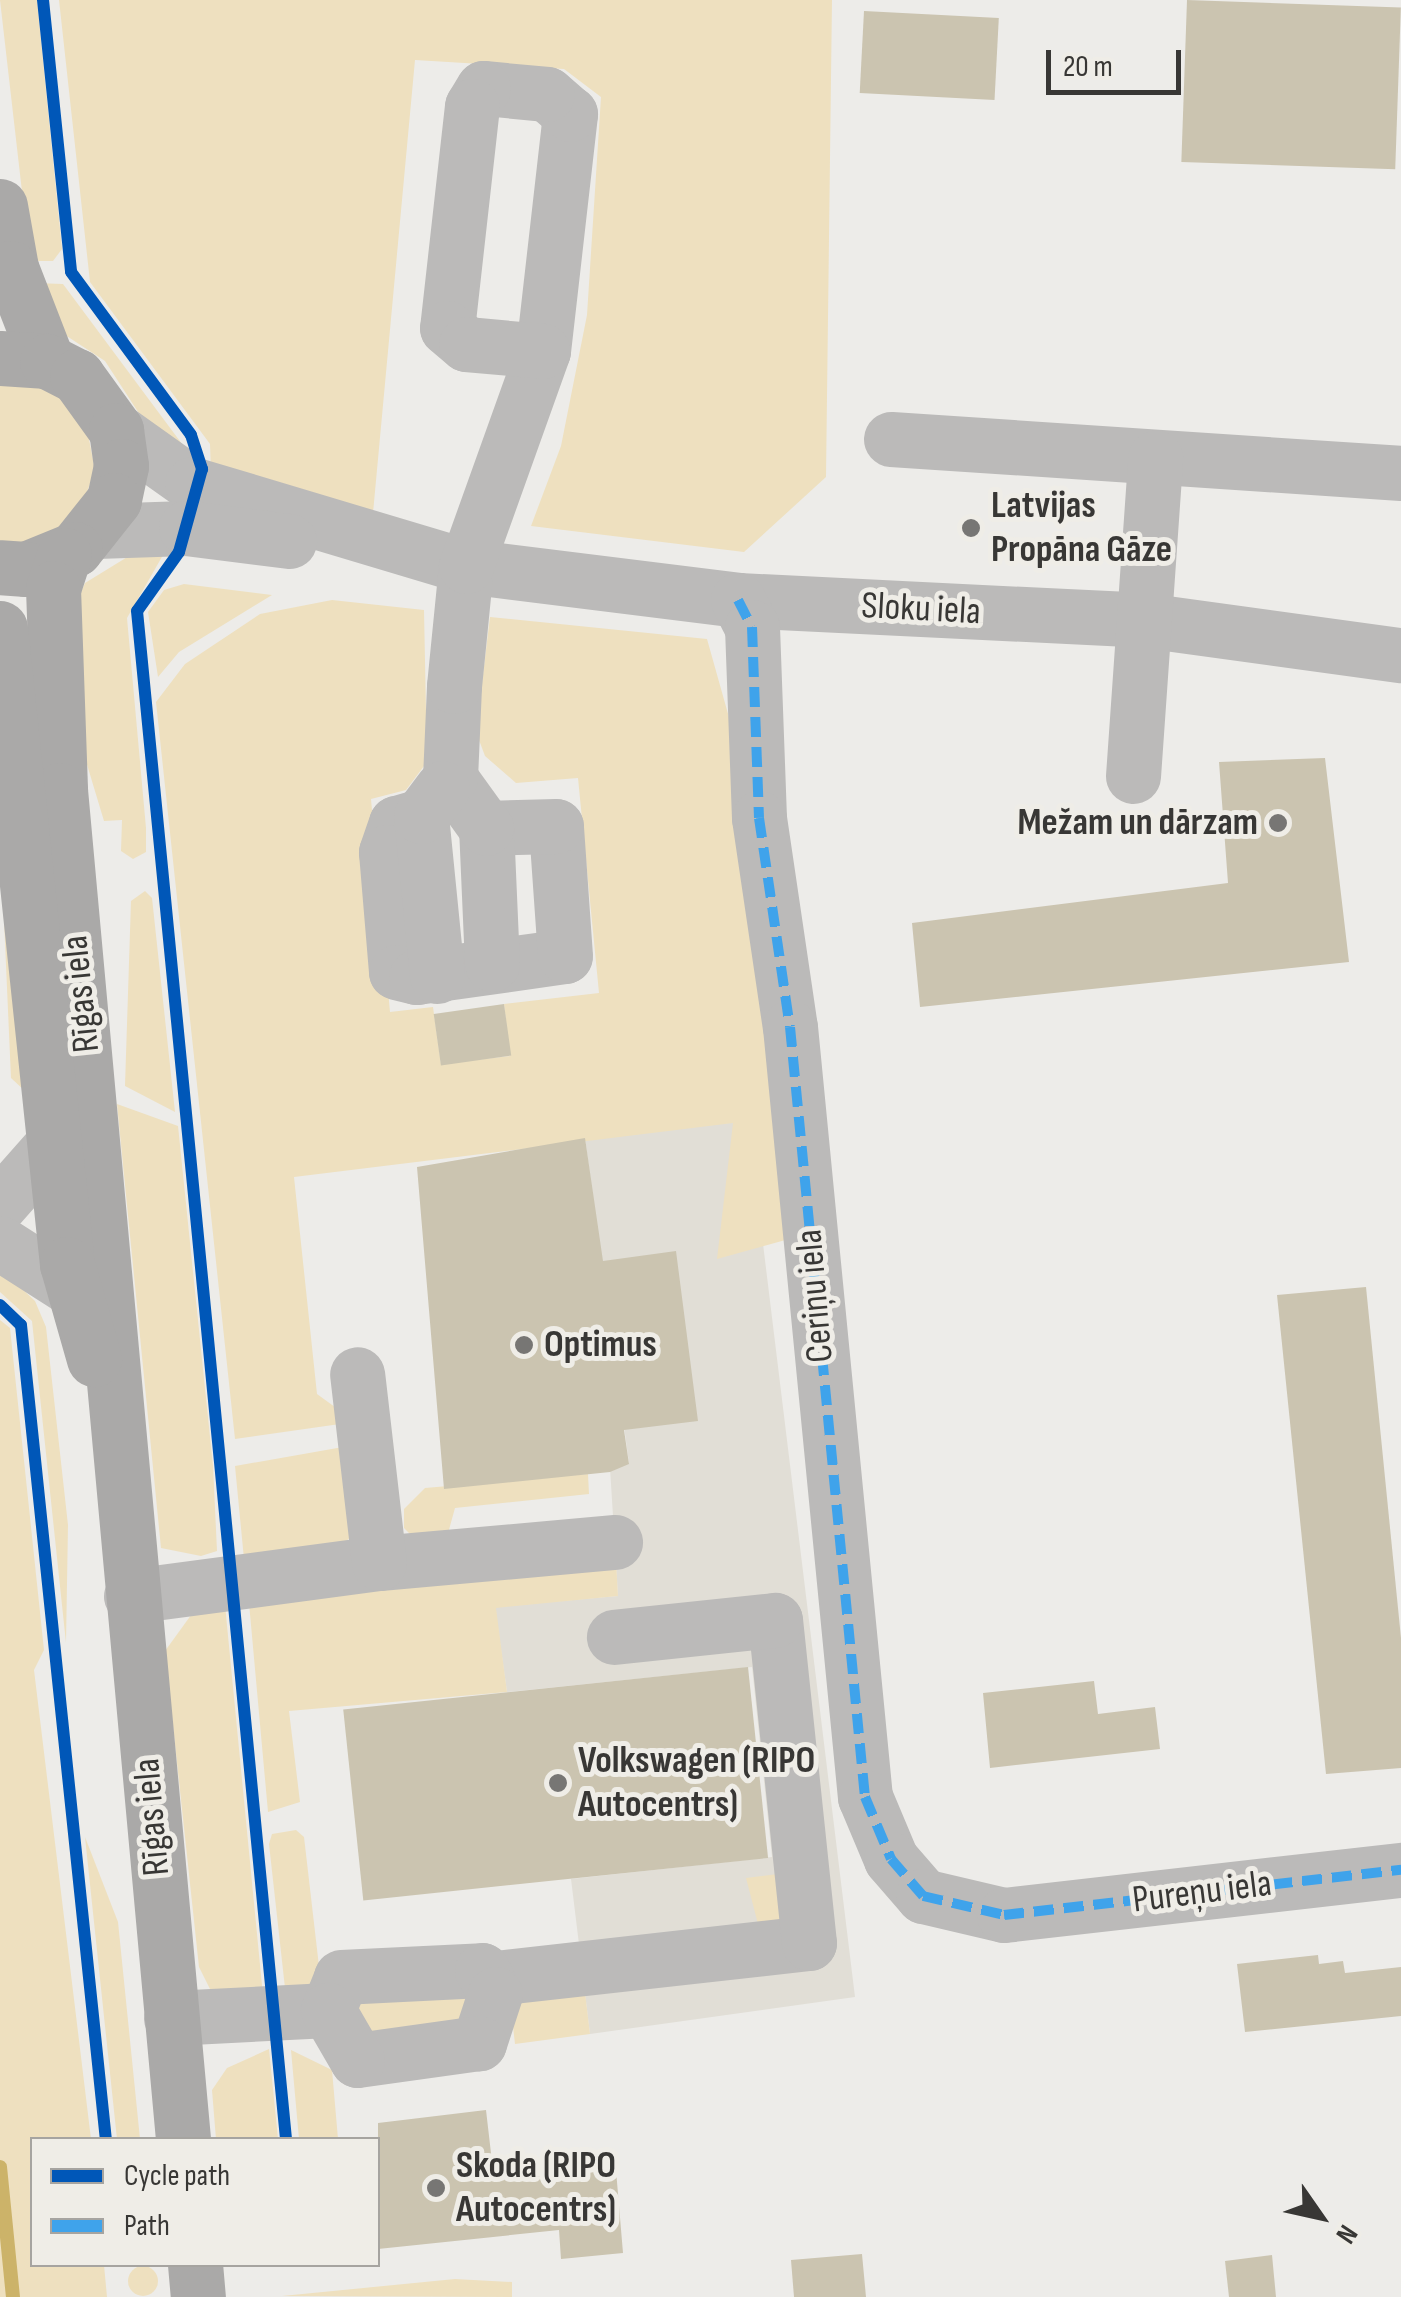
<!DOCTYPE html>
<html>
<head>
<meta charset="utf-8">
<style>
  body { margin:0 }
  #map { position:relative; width:1401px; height:2297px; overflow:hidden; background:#edece9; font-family:"Sofia Sans Condensed",sans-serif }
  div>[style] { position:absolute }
  .built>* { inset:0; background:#e1ded6 }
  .green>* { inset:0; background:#eee0bf }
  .round { border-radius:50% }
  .stream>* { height:14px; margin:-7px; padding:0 7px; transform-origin:7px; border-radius:7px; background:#ccb369 }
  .building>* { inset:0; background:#cbc4b0; transform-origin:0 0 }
  .minor>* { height:55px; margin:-27.5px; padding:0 27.5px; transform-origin:27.5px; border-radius:27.5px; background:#bbbab9 }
  .major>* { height:55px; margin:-27.5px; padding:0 27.5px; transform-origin:27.5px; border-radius:27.5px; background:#aaa9a8 }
  .quiet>* { height:10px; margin-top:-5px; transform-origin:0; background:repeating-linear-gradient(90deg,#3fa3eb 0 20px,transparent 0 30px) }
  .cycleway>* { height:12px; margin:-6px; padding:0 6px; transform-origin:6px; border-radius:6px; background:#0057b8 }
  .dots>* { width:28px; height:28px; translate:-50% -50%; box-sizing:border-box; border:5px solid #efede7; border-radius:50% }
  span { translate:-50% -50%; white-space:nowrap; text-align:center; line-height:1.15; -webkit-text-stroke:10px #efede7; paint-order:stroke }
  .poi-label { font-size:38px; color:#383735; font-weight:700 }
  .left { translate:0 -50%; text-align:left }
  .right { translate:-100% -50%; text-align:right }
  .street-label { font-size:38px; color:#383735 }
  .legend { position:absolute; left:30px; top:2137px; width:350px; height:130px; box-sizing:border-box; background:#efede7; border:2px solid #a6a4a0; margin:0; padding:12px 18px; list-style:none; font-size:30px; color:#383735 }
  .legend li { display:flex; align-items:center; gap:20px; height:50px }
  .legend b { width:50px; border:2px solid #a6a4a0 }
  .north { position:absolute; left:1271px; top:2167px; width:100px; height:100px; -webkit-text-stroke:8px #efede7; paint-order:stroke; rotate:124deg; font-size:28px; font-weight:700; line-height:40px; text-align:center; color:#383735 }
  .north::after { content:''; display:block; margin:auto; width:35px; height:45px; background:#383735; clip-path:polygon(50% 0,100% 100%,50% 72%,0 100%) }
  .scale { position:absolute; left:1046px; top:50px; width:135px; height:45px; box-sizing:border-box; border:5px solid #383735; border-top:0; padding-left:12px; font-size:30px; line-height:35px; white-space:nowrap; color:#383735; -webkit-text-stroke:8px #efede7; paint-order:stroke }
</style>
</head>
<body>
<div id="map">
  <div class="built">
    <i style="clip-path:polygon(748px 1121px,855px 1997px,590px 2034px,571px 1879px,772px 1857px,752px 1667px,507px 1692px,495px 1607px,618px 1596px,610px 1468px,629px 1463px,585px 1138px)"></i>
  </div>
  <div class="green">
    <i style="clip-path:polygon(0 0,37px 0,62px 249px,53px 261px,30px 261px)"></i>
    <i style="clip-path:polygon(59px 0,832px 0,826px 477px,744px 552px,531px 526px,561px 446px,587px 315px,601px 97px,564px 69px,415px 60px,373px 513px,211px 473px,210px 444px,90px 282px)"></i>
    <i style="clip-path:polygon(35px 283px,63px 284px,188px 452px,142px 418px,105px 361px,59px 331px)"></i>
    <i style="clip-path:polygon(29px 383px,60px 397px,87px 429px,95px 470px,79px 514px,52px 538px,11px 545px,0 542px,0 384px)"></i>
    <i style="clip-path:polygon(142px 548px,167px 548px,127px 618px,146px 828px,146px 852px,133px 859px,121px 851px,122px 820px,104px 821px,79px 738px,71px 614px,85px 583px)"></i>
    <i style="clip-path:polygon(184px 584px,272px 595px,179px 652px,158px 677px,148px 612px,164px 590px)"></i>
    <i style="clip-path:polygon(332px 600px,424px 610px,427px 762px,406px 790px,371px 799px,390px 1012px,433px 1007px,441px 1064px,510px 1056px,504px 1004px,599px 993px,578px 778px,516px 783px,485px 756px,476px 732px,490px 617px,707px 639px,732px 728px,789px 1239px,717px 1259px,733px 1123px,294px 1177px,317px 1394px,339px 1410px,340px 1424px,235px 1439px,156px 702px,185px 664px,260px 614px)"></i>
    <i style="clip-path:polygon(0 829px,25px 1091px,11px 1078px)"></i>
    <i style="clip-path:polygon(145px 891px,152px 898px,175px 1112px,125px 1086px,131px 901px)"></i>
    <i style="clip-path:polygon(117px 1104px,178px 1126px,213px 1466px,217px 1551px,201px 1556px,161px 1548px)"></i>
    <i style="clip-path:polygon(0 1268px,35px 1301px,46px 1327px,68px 1525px,66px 1643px,32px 1321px,0 1292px)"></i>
    <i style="clip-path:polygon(0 1320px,10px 1328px,44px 1650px,34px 1670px,91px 2139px,32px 2140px,32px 2264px,104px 2265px,107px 2297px,0 2297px)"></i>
    <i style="clip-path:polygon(343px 1447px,353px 1534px,334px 1555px,244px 1559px,235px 1466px)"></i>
    <i style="clip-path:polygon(588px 1474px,589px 1494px,455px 1508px,447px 1537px,417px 1541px,404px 1528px,404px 1509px,425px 1488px)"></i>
    <i style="clip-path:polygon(616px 1560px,618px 1596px,496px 1608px,507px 1692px,289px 1711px,300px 1802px,268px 1812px,249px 1603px)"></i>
    <i style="clip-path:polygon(225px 1605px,264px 2006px,210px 1989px,199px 1967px,165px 1651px,194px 1611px)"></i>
    <i style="clip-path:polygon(296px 1830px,304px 1837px,320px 1975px,287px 2006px,269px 1844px,272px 1834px)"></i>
    <i style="clip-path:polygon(85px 1837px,118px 1922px,140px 2139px,117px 2139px)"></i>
    <i style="clip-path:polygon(787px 1873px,781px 1923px,758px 1924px,746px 1878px)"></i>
    <i style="clip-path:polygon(584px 1984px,590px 2034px,515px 2044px,511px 2008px,521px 1994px)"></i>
    <i style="clip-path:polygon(460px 1985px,475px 2023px,364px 2044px,349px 1998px)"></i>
    <i style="clip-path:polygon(269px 2049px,278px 2139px,216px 2139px,212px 2090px,227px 2068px)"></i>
    <i style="clip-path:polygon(291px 2050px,332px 2070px,338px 2139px,299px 2139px)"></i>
    <i class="round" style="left:128px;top:2266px;width:30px;height:30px"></i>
    <i style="clip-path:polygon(455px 2279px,512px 2282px,512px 2297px,282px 2296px)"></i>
  </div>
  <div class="stream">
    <i style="left:0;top:2167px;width:131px;rotate:84.3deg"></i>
  </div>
  <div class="building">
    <i style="left:1187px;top:0;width:214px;height:162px;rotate:2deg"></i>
    <i style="left:864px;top:11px;width:135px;height:82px;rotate:3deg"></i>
    <i style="clip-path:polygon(1325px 758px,1349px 962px,920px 1007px,912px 923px,1228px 883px,1219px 762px)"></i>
    <i style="left:504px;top:1004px;width:52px;height:71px;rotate:82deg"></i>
    <i style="clip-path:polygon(585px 1138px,603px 1261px,676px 1251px,698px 1421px,624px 1430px,629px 1464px,610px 1472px,444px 1489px,417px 1167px)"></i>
    <i style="clip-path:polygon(1366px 1287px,1401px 1638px,1401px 1768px,1326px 1774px,1277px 1295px)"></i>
    <i style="left:748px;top:1667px;width:192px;height:407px;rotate:84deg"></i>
    <i style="clip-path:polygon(1094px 1681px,1098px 1714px,1155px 1707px,1160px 1749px,990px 1768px,983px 1693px)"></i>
    <i style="clip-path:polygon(1318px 1955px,1319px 1964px,1343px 1961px,1345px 1973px,1401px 1967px,1401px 2016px,1245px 2032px,1237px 1964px)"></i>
    <i style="clip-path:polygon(486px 2110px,494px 2179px,616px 2170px,623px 2253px,561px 2259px,559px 2230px,378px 2249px,378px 2123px)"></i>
    <i style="clip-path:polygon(862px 2254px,866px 2297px,794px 2297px,791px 2260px)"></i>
    <i style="clip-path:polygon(1272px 2255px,1276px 2297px,1229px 2297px,1225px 2261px)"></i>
  </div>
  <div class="minor">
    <i style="left:116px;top:430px;width:93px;rotate:35.4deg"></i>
    <i style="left:192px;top:484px;width:286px;rotate:16.7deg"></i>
    <i style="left:466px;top:566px;width:274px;rotate:7.1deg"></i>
    <i style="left:738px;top:600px;width:406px;rotate:2.8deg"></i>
    <i style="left:1144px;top:620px;width:259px;rotate:7.8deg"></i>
    <i style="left:891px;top:439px;width:511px;rotate:3.81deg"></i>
    <i style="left:96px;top:531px;width:90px;rotate:-1.9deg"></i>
    <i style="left:186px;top:528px;width:104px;rotate:7.2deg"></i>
    <i style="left:738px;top:600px;width:30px;rotate:63deg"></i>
    <i style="left:752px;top:627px;width:191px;rotate:87.9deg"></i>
    <i style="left:759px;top:818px;width:211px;rotate:81.6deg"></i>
    <i style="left:790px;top:1027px;width:774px;rotate:84.44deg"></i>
    <i style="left:865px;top:1797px;width:67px;rotate:67.2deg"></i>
    <i style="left:891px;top:1859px;width:49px;rotate:49.1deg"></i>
    <i style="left:923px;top:1896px;width:83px;rotate:13.2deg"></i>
    <i style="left:1004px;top:1915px;width:400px;rotate:-6.5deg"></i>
    <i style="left:1133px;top:776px;width:319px;rotate:-86deg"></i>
    <i style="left:421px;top:816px;width:26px;rotate:164deg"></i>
    <i style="left:396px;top:823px;width:31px;rotate:109deg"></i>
    <i style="left:386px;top:852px;width:120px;rotate:85.2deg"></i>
    <i style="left:396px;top:972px;width:21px;rotate:14deg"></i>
    <i style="left:416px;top:977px;width:150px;rotate:-8deg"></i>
    <i style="left:565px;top:956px;width:130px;rotate:-94deg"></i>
    <i style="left:556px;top:826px;width:70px;rotate:178.4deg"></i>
    <i style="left:492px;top:964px;width:136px;rotate:-92.5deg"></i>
    <i style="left:486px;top:828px;width:62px;rotate:-125.8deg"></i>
    <i style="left:450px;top:778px;width:92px;rotate:-87.5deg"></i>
    <i style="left:454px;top:686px;width:121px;rotate:-84.3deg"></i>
    <i style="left:466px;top:566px;width:228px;rotate:-70.3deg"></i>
    <i style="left:543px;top:351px;width:239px;rotate:-83.5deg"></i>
    <i style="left:570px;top:114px;width:30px;rotate:-139deg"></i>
    <i style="left:547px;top:94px;width:64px;rotate:-174.6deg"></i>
    <i style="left:483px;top:88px;width:21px;rotate:121deg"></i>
    <i style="left:472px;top:106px;width:223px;rotate:96.4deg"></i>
    <i style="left:447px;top:328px;width:25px;rotate:40deg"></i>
    <i style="left:466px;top:344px;width:77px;rotate:5.2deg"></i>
    <i style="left:437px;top:976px;width:161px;rotate:-95.7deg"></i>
    <i style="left:421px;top:816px;width:35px;rotate:-53deg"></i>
    <i style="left:0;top:1204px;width:81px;rotate:-48.5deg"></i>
    <i style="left:0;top:1243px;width:89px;rotate:32.6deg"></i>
    <i style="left:379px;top:1563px;width:237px;rotate:-5.1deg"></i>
    <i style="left:131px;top:1596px;width:250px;rotate:-7.6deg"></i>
    <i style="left:379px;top:1563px;width:190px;rotate:-96.6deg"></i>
    <i style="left:487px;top:1979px;width:324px;rotate:-6.4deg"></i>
    <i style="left:809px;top:1943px;width:325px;rotate:-96deg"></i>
    <i style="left:775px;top:1620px;width:162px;rotate:174deg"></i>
    <i style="left:171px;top:2018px;width:157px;rotate:-2.9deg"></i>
    <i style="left:328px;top:2010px;width:35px;rotate:-68deg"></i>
    <i style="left:341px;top:1977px;width:141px;rotate:-2.8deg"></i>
    <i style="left:482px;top:1970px;width:27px;rotate:62deg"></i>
    <i style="left:495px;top:1994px;width:52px;rotate:108.1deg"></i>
    <i style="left:479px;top:2043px;width:123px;rotate:172.1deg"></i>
    <i style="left:357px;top:2060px;width:58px;rotate:-120.1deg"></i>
  </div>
  <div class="major">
    <i style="left:0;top:206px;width:63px;rotate:79.9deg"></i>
    <i style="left:11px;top:268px;width:100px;rotate:68.8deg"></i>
    <i style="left:0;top:358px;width:47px;rotate:3.7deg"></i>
    <i style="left:47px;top:361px;width:34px;rotate:27deg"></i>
    <i style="left:77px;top:376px;width:67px;rotate:54.2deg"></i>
    <i style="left:116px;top:430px;width:36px;rotate:82deg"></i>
    <i style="left:121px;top:466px;width:35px;rotate:102deg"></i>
    <i style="left:114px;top:500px;width:63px;rotate:128.5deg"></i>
    <i style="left:75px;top:549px;width:53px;rotate:157.8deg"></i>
    <i style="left:26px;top:569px;width:26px;rotate:-176deg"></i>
    <i style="left:64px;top:555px;width:35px;rotate:108deg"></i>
    <i style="left:53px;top:588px;width:202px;rotate:88deg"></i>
    <i style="left:60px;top:790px;width:1356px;rotate:84.79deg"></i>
    <i style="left:0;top:628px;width:640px;rotate:83.99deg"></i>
    <i style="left:67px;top:1264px;width:99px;rotate:74.1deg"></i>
    <i style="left:195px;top:2264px;width:33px;rotate:85deg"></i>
  </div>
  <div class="quiet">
    <i style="left:738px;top:600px;width:30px;rotate:63deg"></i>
    <i style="left:752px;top:627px;width:191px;rotate:87.9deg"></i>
    <i style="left:759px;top:818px;width:211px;rotate:81.6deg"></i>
    <i style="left:790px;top:1027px;width:774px;rotate:84.44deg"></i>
    <i style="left:865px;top:1797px;width:67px;rotate:67.2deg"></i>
    <i style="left:891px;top:1859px;width:49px;rotate:49.1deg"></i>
    <i style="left:923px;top:1896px;width:83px;rotate:13.2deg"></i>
    <i style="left:1004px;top:1915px;width:400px;rotate:-6.5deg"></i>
  </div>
  <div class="cycleway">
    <i style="left:43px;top:0;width:273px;rotate:84.1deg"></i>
    <i style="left:71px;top:272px;width:202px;rotate:53.6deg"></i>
    <i style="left:191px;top:435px;width:36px;rotate:72deg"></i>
    <i style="left:202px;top:469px;width:86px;rotate:105.5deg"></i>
    <i style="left:179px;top:552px;width:72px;rotate:125.4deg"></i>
    <i style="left:137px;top:611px;width:1536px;rotate:84.43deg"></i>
    <i style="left:0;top:1305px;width:29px;rotate:44deg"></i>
    <i style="left:21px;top:1325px;width:819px;rotate:84.05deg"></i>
  </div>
  <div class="dots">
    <i style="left:971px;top:528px;background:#777674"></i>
    <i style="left:1278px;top:823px;background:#777674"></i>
    <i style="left:524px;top:1345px;background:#777674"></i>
    <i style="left:558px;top:1783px;background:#777674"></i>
    <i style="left:436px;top:2188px;background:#777674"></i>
  </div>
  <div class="poi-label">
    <span class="left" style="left:991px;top:528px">Latvijas<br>Propāna Gāze</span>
    <span class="right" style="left:1258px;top:823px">Mežam un dārzam</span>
    <span class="left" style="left:544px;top:1345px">Optimus</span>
    <span class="left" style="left:578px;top:1783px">Volkswagen (RIPO<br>Autocentrs)</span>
    <span class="left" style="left:456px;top:2188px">Skoda (RIPO<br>Autocentrs)</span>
  </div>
  <div class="street-label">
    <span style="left:921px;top:609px;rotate:3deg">Sloku iela</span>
    <span style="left:81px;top:994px;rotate:-96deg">Rīgas iela</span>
    <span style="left:815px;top:1296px;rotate:-95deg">Ceriņu iela</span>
    <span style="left:152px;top:1817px;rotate:-95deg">Rīgas iela</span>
    <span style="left:1202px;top:1892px;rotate:-7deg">Pureņu iela</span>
  </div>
  <ul class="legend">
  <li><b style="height:12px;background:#0057b8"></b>Cycle path</li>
  <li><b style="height:12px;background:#3fa3eb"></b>Path</li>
  </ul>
  <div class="north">N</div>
  <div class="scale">20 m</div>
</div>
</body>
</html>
